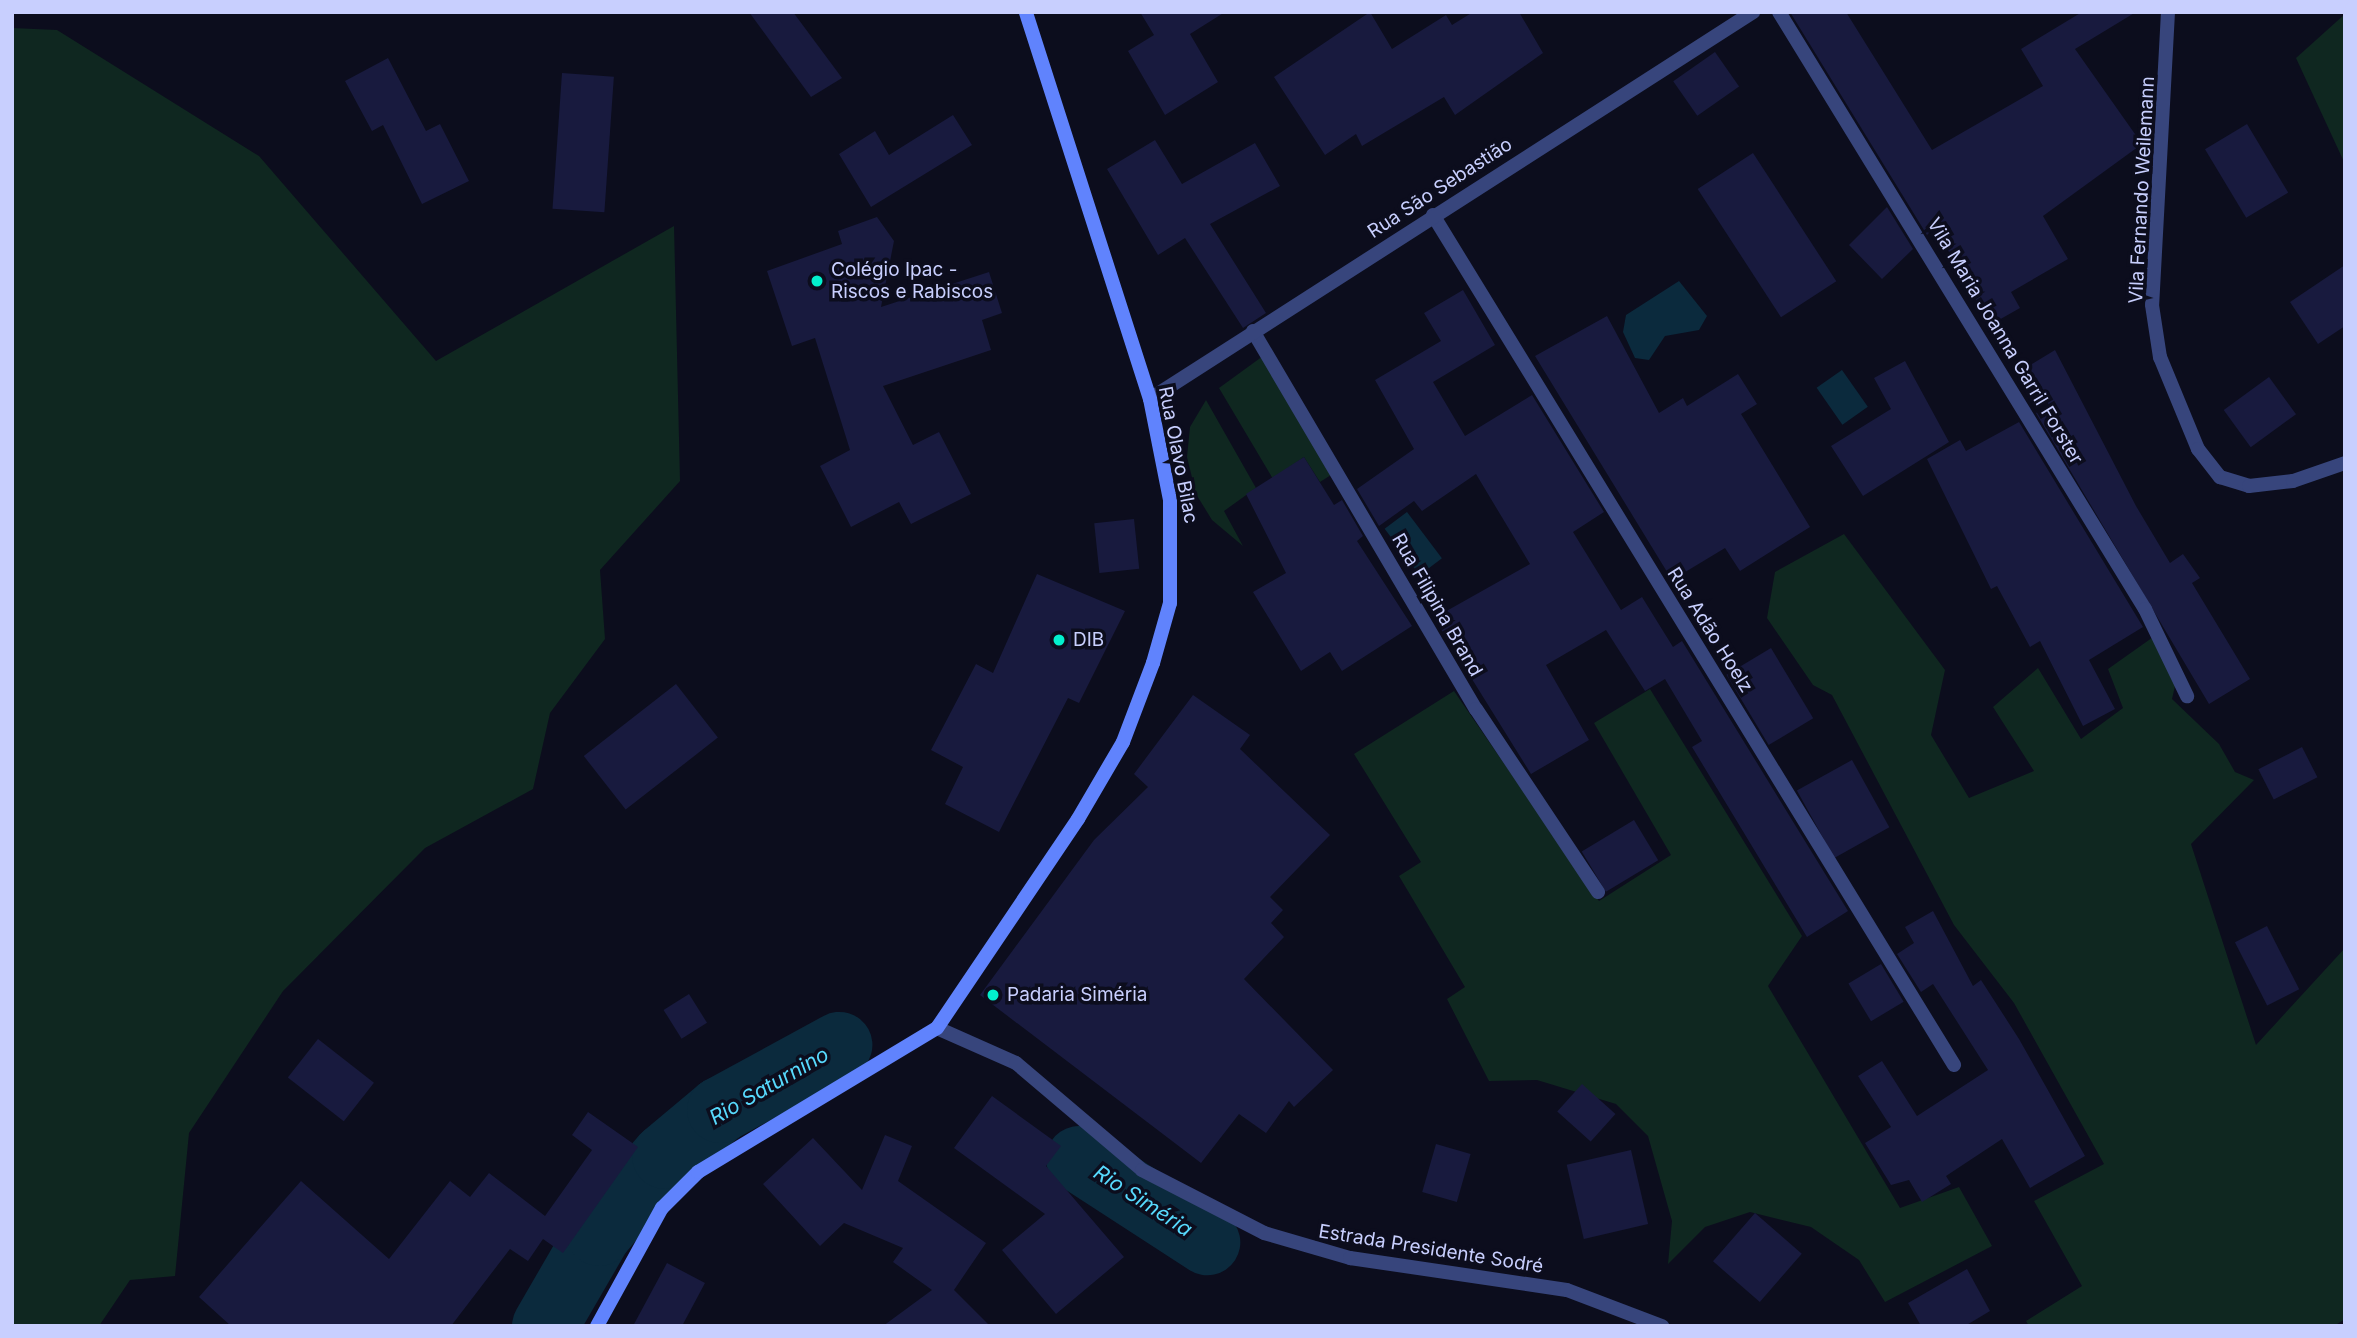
<!DOCTYPE html>
<html>
<head>
<meta charset="utf-8">
<style>
  body { margin:0 }
  #map { position:relative; width:2357px; height:1338px; overflow:hidden; background:#0c0d1d; font-family:Inter,sans-serif }
  div>[style] { position:absolute }
  .green>* { inset:0; background:#0f2720 }
  .water>* { inset:0; background:#0b2a3d; transform-origin:0 0 }
  .river>* { height:66px; margin:-33px; padding:0 33px; transform-origin:33px; border-radius:33px; background:#0b2a3d }
  .building>* { inset:0; background:#181a3e; transform-origin:0 0 }
  .minor>* { height:14px; margin:-7px; padding:0 7px; transform-origin:7px; border-radius:7px; background:#37457c }
  .tertiary>* { height:14px; margin:-7px; padding:0 7px; transform-origin:7px; border-radius:7px; background:#37457c }
  .secondary>* { height:14px; margin:-7px; padding:0 7px; transform-origin:7px; border-radius:7px; background:#6083fd }
  .dots>* { width:19px; height:19px; translate:-50% -50%; box-sizing:border-box; border:4px solid #0c0d1d; border-radius:50% }
  span { translate:-50% -50%; white-space:nowrap; text-align:center; line-height:1.15; -webkit-text-stroke:7px #0c0d1d; paint-order:stroke }
  .street-label { font-size:19px; color:#c8cffe }
  .poi-label { font-size:19px; color:#c8cffe }
  .left { translate:0 -50%; text-align:left }
  .water-label { font-size:21px; color:#57d9fd; font-style:italic }
  .frame { position:absolute; inset:0; border:14px solid #c8cffe; pointer-events:none }
</style>
</head>
<body>
<div id="map">
  <div class="green">
    <i style="clip-path:polygon(2345px 14px,2345px 164px,2296px 58px)"></i>
    <i style="clip-path:polygon(12px 28px,57px 30px,259px 156px,436px 361px,674px 226px,680px 481px,600px 570px,605px 639px,550px 713px,533px 789px,425px 848px,283px 991px,189px 1133px,175px 1276px,130px 1280px,99px 1326px,12px 1326px)"></i>
    <i style="clip-path:polygon(1263px 356px,1334px 473px,1320px 482px,1304px 457px,1273px 479px,1219px 388px)"></i>
    <i style="clip-path:polygon(1206px 400px,1256px 488px,1224px 511px,1243px 546px,1212px 520px,1196px 494px,1187px 457px,1190px 427px)"></i>
    <i style="clip-path:polygon(1844px 534px,1945px 670px,1931px 735px,1969px 798px,2034px 771px,1993px 707px,2038px 668px,2081px 739px,2123px 708px,2108px 669px,2156px 635px,2178px 673px,2172px 699px,2219px 744px,2235px 772px,2254px 780px,2191px 844px,2256px 1045px,2345px 948px,2345px 1319px,2334px 1326px,2029px 1326px,2026px 1321px,2082px 1286px,2034px 1201px,2104px 1164px,2014px 1003px,1954px 925px,1832px 695px,1813px 685px,1767px 618px,1775px 572px)"></i>
    <i style="clip-path:polygon(1650px 689px,1802px 936px,1768px 986px,1900px 1208px,1959px 1187px,1992px 1246px,1885px 1302px,1859px 1260px,1811px 1227px,1750px 1212px,1705px 1227px,1668px 1264px,1672px 1221px,1648px 1136px,1616px 1104px,1537px 1080px,1489px 1081px,1447px 999px,1465px 987px,1399px 876px,1421px 862px,1354px 754px,1454px 691px,1599px 901px,1671px 855px,1594px 723px)"></i>
  </div>
  <div class="water">
    <i style="clip-path:polygon(1679px 281px,1707px 316px,1699px 330px,1665px 336px,1649px 360px,1635px 358px,1623px 332px,1626px 315px)"></i>
    <i style="left:1842px;top:370px;width:45px;height:31px;rotate:55deg"></i>
    <i style="left:1407px;top:512px;width:58px;height:28px;rotate:53deg"></i>
  </div>
  <div class="river">
    <i style="left:1079px;top:1159px;width:153px;rotate:33deg"></i>
    <i style="left:545px;top:1326px;width:108px;rotate:-59.9deg"></i>
    <i style="left:599px;top:1233px;width:101px;rotate:-49.4deg"></i>
    <i style="left:665px;top:1156px;width:72px;rotate:-39.9deg"></i>
    <i style="left:720px;top:1110px;width:136px;rotate:-28.6deg"></i>
  </div>
  <div class="building">
    <i style="clip-path:polygon(749px 12px,793px 12px,842px 78px,811px 97px)"></i>
    <i style="clip-path:polygon(1140px 12px,1225px 12px,1190px 34px,1218px 82px,1165px 115px,1128px 51px,1154px 35px)"></i>
    <i style="clip-path:polygon(1370px 12px,1392px 49px,1446px 15px,1452px 25px,1473px 12px,1519px 12px,1543px 53px,1455px 115px,1444px 97px,1362px 146px,1356px 134px,1325px 155px,1274px 77px)"></i>
    <i style="clip-path:polygon(1790px 12px,1846px 12px,1932px 150px,2043px 86px,2021px 49px,2082px 12px,2136px 12px,2075px 49px,2142px 144px,2043px 216px,2068px 259px,2011px 292px,2020px 308px,1990px 325px,1935px 227px,1927px 235px)"></i>
    <i style="left:1715px;top:52px;width:42px;height:51px;rotate:55deg"></i>
    <i style="clip-path:polygon(388px 58px,426px 131px,440px 124px,469px 181px,422px 204px,383px 125px,372px 131px,345px 81px)"></i>
    <i style="left:562px;top:73px;width:52px;height:136px;rotate:4deg"></i>
    <i style="clip-path:polygon(953px 115px,972px 145px,871px 207px,839px 154px,875px 131px,889px 155px)"></i>
    <i style="left:2247px;top:124px;width:80px;height:49px;rotate:59deg"></i>
    <i style="clip-path:polygon(1155px 140px,1182px 184px,1255px 143px,1280px 186px,1210px 224px,1266px 313px,1243px 328px,1185px 238px,1158px 255px,1107px 169px)"></i>
    <i style="left:1753px;top:153px;width:153px;height:66px;rotate:57deg"></i>
    <i style="clip-path:polygon(1887px 207px,1913px 249px,1882px 279px,1849px 245px)"></i>
    <i style="clip-path:polygon(877px 217px,894px 241px,881px 307px,989px 272px,1002px 313px,982px 320px,991px 350px,883px 386px,913px 445px,939px 432px,971px 494px,911px 524px,899px 502px,851px 527px,820px 466px,850px 450px,815px 338px,792px 346px,767px 271px,842px 244px,838px 231px)"></i>
    <i style="clip-path:polygon(2345px 265px,2345px 326px,2318px 344px,2290px 302px)"></i>
    <i style="clip-path:polygon(1463px 290px,1495px 345px,1433px 382px,1465px 436px,1532px 395px,1604px 512px,1573px 532px,1621px 610px,1642px 597px,1673px 647px,1682px 641px,1848px 911px,1807px 937px,1692px 747px,1702px 741px,1665px 679px,1645px 691px,1606px 630px,1546px 665px,1589px 740px,1531px 774px,1434px 618px,1530px 564px,1476px 474px,1422px 511px,1414px 501px,1379px 526px,1357px 489px,1414px 449px,1375px 380px,1441px 341px,1424px 313px)"></i>
    <i style="clip-path:polygon(1607px 316px,1659px 413px,1683px 398px,1687px 406px,1738px 374px,1757px 404px,1741px 414px,1810px 527px,1740px 571px,1725px 548px,1672px 580px,1535px 356px)"></i>
    <i style="clip-path:polygon(2055px 350px,2136px 506px,2170px 563px,2183px 554px,2200px 578px,2192px 583px,2250px 679px,2209px 704px,2036px 413px,2049px 405px,2027px 367px)"></i>
    <i style="clip-path:polygon(1905px 361px,1949px 442px,1863px 496px,1831px 446px,1891px 409px,1874px 378px)"></i>
    <i style="left:2269px;top:377px;width:46px;height:56px;rotate:54deg"></i>
    <i style="clip-path:polygon(2019px 422px,2143px 627px,2089px 660px,2115px 709px,2083px 726px,2040px 641px,2030px 647px,1997px 586px,1991px 589px,1927px 459px,1960px 440px,1966px 451px)"></i>
    <i style="clip-path:polygon(1304px 457px,1334px 505px,1342px 500px,1363px 536px,1357px 541px,1412px 626px,1342px 671px,1330px 652px,1301px 671px,1253px 592px,1286px 573px,1246px 494px)"></i>
    <i style="left:1134px;top:519px;width:50px;height:40px;rotate:84deg"></i>
    <i style="clip-path:polygon(1037px 574px,1125px 611px,1079px 703px,1068px 698px,999px 832px,945px 804px,963px 767px,931px 750px,976px 664px,993px 673px)"></i>
    <i style="left:1771px;top:648px;width:82px;height:52px;rotate:59deg"></i>
    <i style="left:676px;top:684px;width:68px;height:117px;rotate:52deg"></i>
    <i style="clip-path:polygon(1193px 695px,1250px 735px,1240px 749px,1330px 835px,1270px 897px,1283px 910px,1271px 923px,1284px 937px,1244px 979px,1333px 1070px,1294px 1107px,1289px 1101px,1266px 1133px,1239px 1114px,1201px 1163px,980px 995px,1094px 840px,1148px 787px,1134px 774px)"></i>
    <i style="left:2302px;top:747px;width:34px;height:49px;rotate:63deg"></i>
    <i style="left:1852px;top:760px;width:77px;height:63px;rotate:61deg"></i>
    <i style="left:1634px;top:820px;width:47px;height:61px;rotate:59deg"></i>
    <i style="clip-path:polygon(1933px 911px,1973px 986px,1981px 980px,2019px 1039px,2085px 1156px,2030px 1188px,2002px 1139px,1946px 1176px,1951px 1184px,1922px 1202px,1909px 1180px,1891px 1185px,1865px 1143px,1891px 1127px,1858px 1076px,1882px 1061px,1917px 1116px,1988px 1070px,1933px 984px,1921px 992px,1897px 954px,1914px 943px,1905px 927px)"></i>
    <i style="left:2267px;top:926px;width:71px;height:36px;rotate:63deg"></i>
    <i style="left:1881px;top:964px;width:44px;height:38px;rotate:59deg"></i>
    <i style="left:689px;top:994px;width:34px;height:30px;rotate:58deg"></i>
    <i style="left:318px;top:1039px;width:71px;height:49px;rotate:38deg"></i>
    <i style="left:1582px;top:1084px;width:45px;height:37px;rotate:42deg"></i>
    <i style="clip-path:polygon(992px 1096px,1061px 1146px,1046px 1166px,1124px 1257px,1056px 1314px,1002px 1250px,1045px 1214px,954px 1148px)"></i>
    <i style="clip-path:polygon(588px 1112px,638px 1147px,563px 1253px,543px 1239px,528px 1261px,510px 1249px,451px 1326px,231px 1326px,199px 1297px,301px 1181px,389px 1259px,450px 1181px,470px 1197px,489px 1173px,545px 1216px,592px 1150px,572px 1135px)"></i>
    <i style="clip-path:polygon(885px 1135px,912px 1146px,898px 1181px,986px 1243px,954px 1290px,990px 1326px,883px 1326px,932px 1290px,893px 1262px,903px 1248px,844px 1223px,820px 1246px,763px 1184px,813px 1138px,862px 1190px)"></i>
    <i style="left:1436px;top:1144px;width:36px;height:50px;rotate:16deg"></i>
    <i style="left:1631px;top:1150px;width:76px;height:66px;rotate:77deg"></i>
    <i style="left:1755px;top:1213px;width:62px;height:64px;rotate:41deg"></i>
    <i style="clip-path:polygon(667px 1263px,705px 1283px,682px 1326px,633px 1326px)"></i>
    <i style="clip-path:polygon(1967px 1269px,1990px 1311px,1965px 1326px,1921px 1326px,1908px 1303px)"></i>
  </div>
  <div class="minor">
    <i style="left:1779px;top:12px;width:700px;rotate:58.49deg"></i>
    <i style="left:2145px;top:609px;width:97px;rotate:64.2deg"></i>
    <i style="left:2168px;top:12px;width:293px;rotate:93.1deg"></i>
    <i style="left:2152px;top:305px;width:53px;rotate:81.3deg"></i>
    <i style="left:2160px;top:357px;width:100px;rotate:67.6deg"></i>
    <i style="left:2198px;top:449px;width:36px;rotate:52deg"></i>
    <i style="left:2220px;top:477px;width:30px;rotate:17deg"></i>
    <i style="left:2249px;top:486px;width:44px;rotate:-6.5deg"></i>
    <i style="left:2293px;top:481px;width:55px;rotate:-19.1deg"></i>
    <i style="left:1433px;top:215px;width:997px;rotate:58.49deg"></i>
    <i style="left:1253px;top:331px;width:439px;rotate:59.5deg"></i>
    <i style="left:1476px;top:709px;width:220px;rotate:56.3deg"></i>
  </div>
  <div class="tertiary">
    <i style="left:1150px;top:399px;width:717px;rotate:-32.69deg"></i>
    <i style="left:937px;top:1028px;width:86px;rotate:23.9deg"></i>
    <i style="left:1016px;top:1063px;width:165px;rotate:40.3deg"></i>
    <i style="left:1142px;top:1170px;width:137px;rotate:27.3deg"></i>
    <i style="left:1264px;top:1233px;width:90px;rotate:16.2deg"></i>
    <i style="left:1350px;top:1258px;width:219px;rotate:8.4deg"></i>
    <i style="left:1567px;top:1290px;width:102px;rotate:20.8deg"></i>
  </div>
  <div class="secondary">
    <i style="left:597px;top:1326px;width:135px;rotate:-61.2deg"></i>
    <i style="left:662px;top:1208px;width:51px;rotate:-45deg"></i>
    <i style="left:698px;top:1172px;width:279px;rotate:-31.1deg"></i>
    <i style="left:937px;top:1028px;width:252px;rotate:-56deg"></i>
    <i style="left:1078px;top:819px;width:89px;rotate:-59.7deg"></i>
    <i style="left:1123px;top:742px;width:85px;rotate:-69.2deg"></i>
    <i style="left:1153px;top:663px;width:62px;rotate:-74.2deg"></i>
    <i style="left:1170px;top:603px;width:103px;rotate:-90deg"></i>
    <i style="left:1170px;top:500px;width:103px;rotate:-101.2deg"></i>
    <i style="left:1150px;top:399px;width:406px;rotate:-107.8deg"></i>
  </div>
  <div class="dots">
    <i style="left:817px;top:281px;background:#03f0cd"></i>
    <i style="left:1059px;top:640px;background:#03f0cd"></i>
    <i style="left:993px;top:995px;background:#03f0cd"></i>
  </div>
  <div class="street-label">
    <span style="left:1440px;top:188px;rotate:-33deg">Rua São Sebastião</span>
    <span style="left:2142px;top:190px;rotate:-87deg">Vila Fernando Weilemann</span>
    <span style="left:2005px;top:341px;rotate:59deg">Vila Maria Joanna Garril Forster</span>
    <span style="left:1178px;top:455px;rotate:79deg">Rua Olavo Bilac</span>
    <span style="left:1437px;top:605px;rotate:60deg">Rua Filipina Brand</span>
    <span style="left:1710px;top:630px;rotate:58deg">Rua Adão Hoelz</span>
    <span style="left:1431px;top:1249px;rotate:9deg">Estrada Presidente Sodré</span>
  </div>
  <div class="poi-label">
    <span class="left" style="left:831px;top:281px">Colégio Ipac -<br>Riscos e Rabiscos</span>
    <span class="left" style="left:1073px;top:640px">DIB</span>
    <span class="left" style="left:1007px;top:995px">Padaria Siméria</span>
  </div>
  <div class="water-label">
    <span style="left:769px;top:1086px;rotate:-30deg">Rio Saturnino</span>
    <span style="left:1143px;top:1201px;rotate:33deg">Rio Siméria</span>
  </div>
  <div class="frame"></div>
</div>
</body>
</html>
